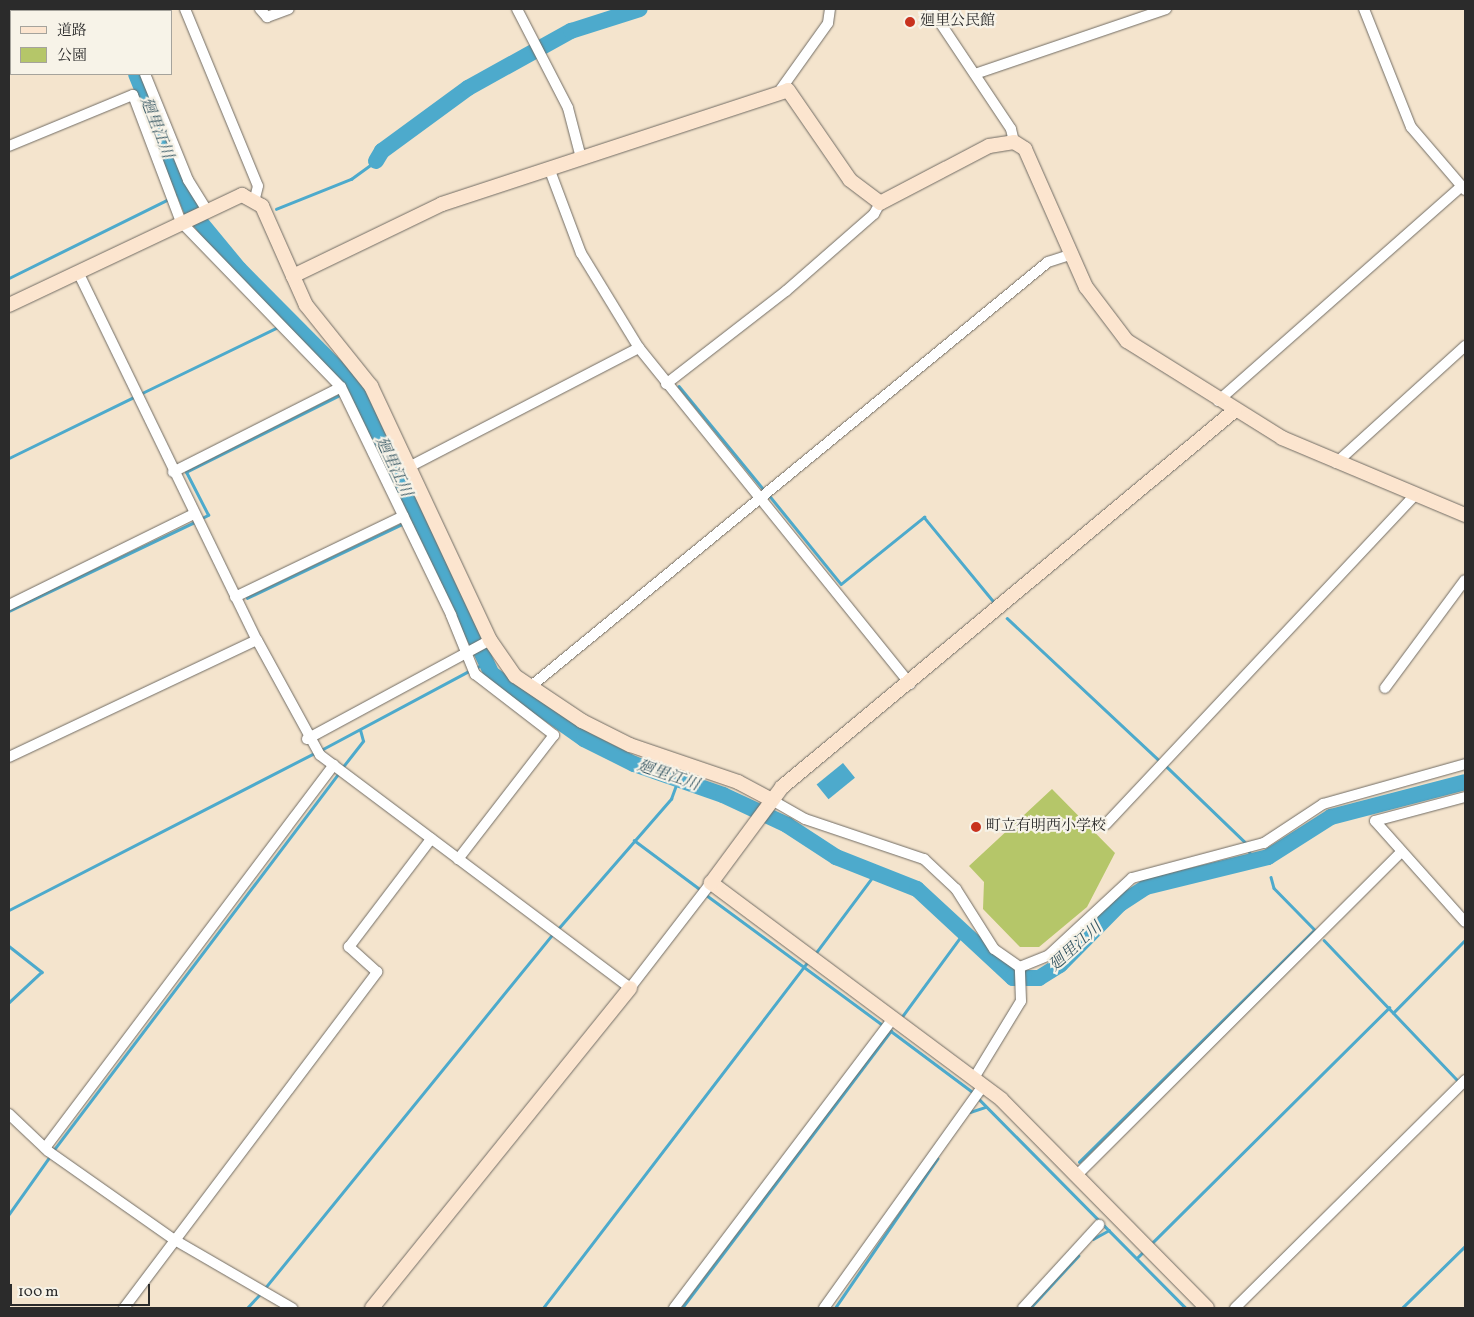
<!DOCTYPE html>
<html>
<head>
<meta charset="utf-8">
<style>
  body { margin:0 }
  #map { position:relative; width:1474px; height:1317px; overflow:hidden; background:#f4e4cd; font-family:Vollkorn,"Noto Serif JP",serif }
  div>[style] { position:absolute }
  .green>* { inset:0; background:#b5c669 }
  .water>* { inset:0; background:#4daacc; transform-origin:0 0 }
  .stream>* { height:2.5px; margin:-1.25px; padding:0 1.25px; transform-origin:1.25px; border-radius:1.25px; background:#4daacc }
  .river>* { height:16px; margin:-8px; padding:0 8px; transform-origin:8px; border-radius:8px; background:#4daacc }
  .roads { filter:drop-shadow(0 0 1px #716c64) drop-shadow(0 0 1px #716c64) }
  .street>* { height:10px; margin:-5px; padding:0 5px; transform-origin:5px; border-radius:5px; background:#fff }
  .secondary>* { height:14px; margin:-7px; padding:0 7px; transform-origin:7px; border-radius:7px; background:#fce5cf }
  .dots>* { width:14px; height:14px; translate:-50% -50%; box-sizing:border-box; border:2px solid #f7f3e8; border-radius:50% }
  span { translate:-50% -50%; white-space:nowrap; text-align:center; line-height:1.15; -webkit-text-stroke:4.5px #f7f3e8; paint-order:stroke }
  .poi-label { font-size:15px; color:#2b2b2b }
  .left { translate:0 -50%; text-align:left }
  .water-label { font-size:16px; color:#375763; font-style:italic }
  .frame { position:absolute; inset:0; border:10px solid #2b2b2b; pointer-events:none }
  .legend { position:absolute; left:10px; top:10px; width:162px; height:65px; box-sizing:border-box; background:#f7f3e8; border:1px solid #a5a39c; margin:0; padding:6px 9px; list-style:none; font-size:15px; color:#2b2b2b }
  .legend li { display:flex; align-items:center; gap:10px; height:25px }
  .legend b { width:25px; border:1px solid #a5a39c }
  .scale { position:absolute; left:10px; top:1284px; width:140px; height:22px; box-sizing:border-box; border:2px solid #2b2b2b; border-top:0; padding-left:6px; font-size:15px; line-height:18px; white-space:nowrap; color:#2b2b2b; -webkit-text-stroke:4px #f7f3e8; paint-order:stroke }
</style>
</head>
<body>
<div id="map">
  <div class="green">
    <i style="clip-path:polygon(1052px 789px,1115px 853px,1087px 907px,1039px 947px,1020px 947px,983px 909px,984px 882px,969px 866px)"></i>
  </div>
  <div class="water">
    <i style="left:843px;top:763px;width:19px;height:34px;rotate:51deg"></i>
  </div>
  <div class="stream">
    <i style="left:174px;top:196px;width:7px;rotate:-27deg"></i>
    <i style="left:276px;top:209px;width:81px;rotate:-21.8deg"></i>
    <i style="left:351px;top:179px;width:31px;rotate:-36deg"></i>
    <i style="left:9px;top:278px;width:178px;rotate:-26.3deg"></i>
    <i style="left:284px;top:324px;width:9px;rotate:-27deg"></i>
    <i style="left:679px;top:386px;width:136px;rotate:50.7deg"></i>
    <i style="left:350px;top:390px;width:6px;rotate:-39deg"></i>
    <i style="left:140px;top:394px;width:156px;rotate:-25.9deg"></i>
    <i style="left:9px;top:458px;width:141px;rotate:-26deg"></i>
    <i style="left:769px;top:495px;width:114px;rotate:51deg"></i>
    <i style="left:841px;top:584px;width:107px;rotate:-38.9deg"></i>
    <i style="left:924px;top:517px;width:110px;rotate:50.5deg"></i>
    <i style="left:202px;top:518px;width:7px;rotate:-27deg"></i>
    <i style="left:208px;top:515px;width:48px;rotate:-117.1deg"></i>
    <i style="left:186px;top:472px;width:170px;rotate:-26.6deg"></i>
    <i style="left:409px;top:521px;width:9px;rotate:-27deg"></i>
    <i style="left:247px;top:598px;width:174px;rotate:-25.5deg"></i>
    <i style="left:9px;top:611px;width:208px;rotate:-25.6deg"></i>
    <i style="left:1007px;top:618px;width:211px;rotate:43.1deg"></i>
    <i style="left:476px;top:668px;width:9px;rotate:-32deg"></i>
    <i style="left:321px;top:750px;width:170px;rotate:-28.1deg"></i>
    <i style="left:1165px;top:765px;width:114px;rotate:43.9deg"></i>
    <i style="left:342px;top:768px;width:34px;rotate:-52deg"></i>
    <i style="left:363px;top:741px;width:11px;rotate:-105deg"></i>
    <i style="left:634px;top:840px;width:84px;rotate:36.7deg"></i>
    <i style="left:1249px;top:850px;width:13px;rotate:72deg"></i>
    <i style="left:1268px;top:857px;width:6px;rotate:81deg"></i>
    <i style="left:1271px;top:877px;width:11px;rotate:75deg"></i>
    <i style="left:1274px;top:888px;width:57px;rotate:45.7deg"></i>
    <i style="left:705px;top:894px;width:222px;rotate:36.4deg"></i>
    <i style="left:9px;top:910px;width:346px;rotate:-27.2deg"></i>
    <i style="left:557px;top:930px;width:174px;rotate:-49deg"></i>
    <i style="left:671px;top:799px;width:20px;rotate:-70deg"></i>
    <i style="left:1324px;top:940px;width:196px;rotate:46.4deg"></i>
    <i style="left:9px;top:946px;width:42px;rotate:38.2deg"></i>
    <i style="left:42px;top:972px;width:45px;rotate:136.8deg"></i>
    <i style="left:815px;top:954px;width:104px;rotate:-53.2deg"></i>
    <i style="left:1393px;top:1013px;width:103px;rotate:-45.4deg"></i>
    <i style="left:901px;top:1018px;width:103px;rotate:-53.7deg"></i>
    <i style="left:978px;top:1098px;width:296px;rotate:45.3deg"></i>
    <i style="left:970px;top:1112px;width:16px;rotate:-18deg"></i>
    <i style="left:53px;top:1151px;width:474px;rotate:-52.9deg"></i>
    <i style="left:1079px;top:1162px;width:330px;rotate:-44.6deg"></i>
    <i style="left:9px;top:1214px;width:71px;rotate:-54.7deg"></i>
    <i style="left:1093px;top:1239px;width:18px;rotate:-29deg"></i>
    <i style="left:1150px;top:1245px;width:337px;rotate:-44.8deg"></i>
    <i style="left:1137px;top:1258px;width:10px;rotate:-45deg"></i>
    <i style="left:265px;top:1288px;width:456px;rotate:-50.9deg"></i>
    <i style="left:247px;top:1308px;width:21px;rotate:-47deg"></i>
    <i style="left:543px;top:1308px;width:436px;rotate:-52.6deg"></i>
    <i style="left:682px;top:1308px;width:347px;rotate:-53deg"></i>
    <i style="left:891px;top:1031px;width:104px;rotate:36.8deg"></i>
    <i style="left:835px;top:1308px;width:181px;rotate:-55.6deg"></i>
    <i style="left:1030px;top:1308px;width:71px;rotate:-47.3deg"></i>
    <i style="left:1402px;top:1308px;width:88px;rotate:-44.5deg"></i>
  </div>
  <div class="river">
    <i style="left:110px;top:9px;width:2px;rotate:63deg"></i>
    <i style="left:136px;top:74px;width:149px;rotate:67.9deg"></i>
    <i style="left:192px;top:212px;width:74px;rotate:50.5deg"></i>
    <i style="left:239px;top:269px;width:165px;rotate:45.2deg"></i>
    <i style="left:355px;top:386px;width:319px;rotate:64.6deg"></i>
    <i style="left:492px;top:674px;width:113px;rotate:35.2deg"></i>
    <i style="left:584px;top:739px;width:56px;rotate:26.6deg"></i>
    <i style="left:634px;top:764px;width:94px;rotate:19.2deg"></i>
    <i style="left:723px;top:795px;width:71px;rotate:25.1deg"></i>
    <i style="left:787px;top:825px;width:59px;rotate:33.1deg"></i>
    <i style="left:836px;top:857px;width:87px;rotate:21.6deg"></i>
    <i style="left:917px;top:889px;width:131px;rotate:42.8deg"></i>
    <i style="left:1013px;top:978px;width:26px"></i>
    <i style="left:1039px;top:978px;width:25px;rotate:-32deg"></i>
    <i style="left:1060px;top:965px;width:86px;rotate:-45.5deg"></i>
    <i style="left:1120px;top:904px;width:31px;rotate:-33deg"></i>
    <i style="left:1146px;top:887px;width:126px;rotate:-13.8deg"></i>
    <i style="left:1268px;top:857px;width:75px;rotate:-32.4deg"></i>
    <i style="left:1331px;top:817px;width:138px;rotate:-14.6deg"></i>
    <i style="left:376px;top:161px;width:12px;rotate:-59deg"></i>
    <i style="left:382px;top:151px;width:107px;rotate:-36.2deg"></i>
    <i style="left:468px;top:88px;width:118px;rotate:-29deg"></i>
    <i style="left:571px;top:31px;width:72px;rotate:-17.7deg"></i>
  </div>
  <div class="roads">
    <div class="street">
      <i style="left:119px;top:9px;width:3px;rotate:45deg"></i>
      <i style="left:185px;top:9px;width:191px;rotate:67.6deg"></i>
      <i style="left:258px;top:186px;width:12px;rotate:104deg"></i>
      <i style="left:260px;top:9px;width:11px;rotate:49deg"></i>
      <i style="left:267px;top:17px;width:23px;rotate:-20deg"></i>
      <i style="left:517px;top:9px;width:111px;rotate:62.7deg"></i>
      <i style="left:568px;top:108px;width:52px;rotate:75.4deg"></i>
      <i style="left:931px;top:9px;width:144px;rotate:56.3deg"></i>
      <i style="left:1011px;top:129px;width:13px;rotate:77deg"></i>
      <i style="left:1364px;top:9px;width:127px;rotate:68.3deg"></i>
      <i style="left:1411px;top:127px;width:83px;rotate:49.4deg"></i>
      <i style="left:145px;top:74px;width:114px;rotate:67.9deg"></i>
      <i style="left:188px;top:180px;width:34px;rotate:58deg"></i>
      <i style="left:975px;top:74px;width:202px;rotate:-18.8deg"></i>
      <i style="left:781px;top:89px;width:81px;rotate:-54.5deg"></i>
      <i style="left:828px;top:23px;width:14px;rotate:-82deg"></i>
      <i style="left:9px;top:146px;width:134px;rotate:-22.4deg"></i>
      <i style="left:133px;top:95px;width:136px;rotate:69.3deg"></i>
      <i style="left:181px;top:222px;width:230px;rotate:45.9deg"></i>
      <i style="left:341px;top:387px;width:253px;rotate:64.2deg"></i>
      <i style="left:451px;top:615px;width:64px;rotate:67.9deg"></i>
      <i style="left:475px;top:674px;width:100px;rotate:37.7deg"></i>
      <i style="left:554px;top:735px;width:157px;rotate:127.7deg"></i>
      <i style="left:549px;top:168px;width:91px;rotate:69.4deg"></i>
      <i style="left:581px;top:253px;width:111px;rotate:58.6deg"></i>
      <i style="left:639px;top:348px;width:432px;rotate:51.1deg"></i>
      <i style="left:78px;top:272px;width:409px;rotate:64.1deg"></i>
      <i style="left:257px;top:640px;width:131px;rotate:61.3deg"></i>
      <i style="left:320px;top:755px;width:388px;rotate:36.9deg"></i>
      <i style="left:630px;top:988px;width:133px;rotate:-52.4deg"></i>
      <i style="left:666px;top:384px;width:152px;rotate:-37.8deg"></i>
      <i style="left:786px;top:291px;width:117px;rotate:-41.2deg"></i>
      <i style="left:874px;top:214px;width:13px;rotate:-61deg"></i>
      <i style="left:1218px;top:401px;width:325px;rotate:-41.4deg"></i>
      <i style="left:1336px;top:463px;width:174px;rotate:-42.2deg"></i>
      <i style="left:409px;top:467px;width:259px;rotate:-27.4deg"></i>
      <i style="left:173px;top:472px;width:188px;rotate:-26.8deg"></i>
      <i style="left:235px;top:597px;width:187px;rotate:-25.7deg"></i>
      <i style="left:9px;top:605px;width:206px;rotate:-26.2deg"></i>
      <i style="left:530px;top:687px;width:670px;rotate:-39.37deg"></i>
      <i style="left:1048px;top:262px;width:25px;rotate:-18deg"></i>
      <i style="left:1385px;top:688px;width:134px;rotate:-53.5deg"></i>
      <i style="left:307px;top:739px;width:208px;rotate:-28.4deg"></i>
      <i style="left:9px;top:757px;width:274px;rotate:-25.3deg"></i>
      <i style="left:1465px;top:797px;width:93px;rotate:165.1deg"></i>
      <i style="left:1375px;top:821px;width:135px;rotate:48.3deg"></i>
      <i style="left:770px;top:799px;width:40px;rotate:29.7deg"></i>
      <i style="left:805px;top:819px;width:126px;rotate:18.6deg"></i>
      <i style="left:924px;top:859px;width:44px;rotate:43.2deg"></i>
      <i style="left:956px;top:889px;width:71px;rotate:57.7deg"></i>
      <i style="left:994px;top:949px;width:32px;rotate:35deg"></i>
      <i style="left:1020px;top:967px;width:31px;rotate:-22deg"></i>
      <i style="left:1049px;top:955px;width:113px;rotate:-42.9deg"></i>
      <i style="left:1132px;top:878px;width:137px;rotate:-14.9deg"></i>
      <i style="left:1264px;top:843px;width:71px;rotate:-33.5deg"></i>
      <i style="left:1323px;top:804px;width:148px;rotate:-15.7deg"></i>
      <i style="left:1106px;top:824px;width:451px;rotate:-46.8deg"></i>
      <i style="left:974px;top:1078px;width:90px;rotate:-58.6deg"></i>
      <i style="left:1021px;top:1001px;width:34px;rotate:-92deg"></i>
      <i style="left:9px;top:1114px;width:54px;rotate:43.5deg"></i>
      <i style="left:48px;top:1151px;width:153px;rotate:35.1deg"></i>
      <i style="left:173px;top:1239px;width:138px;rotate:30.1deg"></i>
      <i style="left:45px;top:1148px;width:480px;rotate:-53deg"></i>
      <i style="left:1077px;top:1175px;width:457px;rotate:-44.9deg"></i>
      <i style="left:124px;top:1308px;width:421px;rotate:-53deg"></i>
      <i style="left:377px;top:972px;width:38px;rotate:-138deg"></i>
      <i style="left:349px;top:947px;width:136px;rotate:-52.8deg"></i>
      <i style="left:674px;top:1308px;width:363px;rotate:-52.9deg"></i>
      <i style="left:824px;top:1308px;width:273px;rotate:-54.4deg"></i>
      <i style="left:1023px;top:1308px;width:113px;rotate:-47.5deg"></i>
      <i style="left:1235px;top:1308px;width:324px;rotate:-44.7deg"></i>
    </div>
    <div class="secondary">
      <i style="left:293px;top:276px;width:32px;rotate:66deg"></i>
      <i style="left:306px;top:305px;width:104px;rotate:51.3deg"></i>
      <i style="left:371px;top:386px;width:280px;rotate:64.9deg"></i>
      <i style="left:490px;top:640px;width:44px;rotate:55.2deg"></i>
      <i style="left:515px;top:676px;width:81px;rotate:33.9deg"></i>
      <i style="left:582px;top:721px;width:54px;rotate:26.6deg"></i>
      <i style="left:630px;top:745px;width:114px;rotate:18.9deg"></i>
      <i style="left:738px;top:782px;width:36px;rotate:28deg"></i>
      <i style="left:9px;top:305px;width:258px;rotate:-25.3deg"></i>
      <i style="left:242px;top:195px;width:23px;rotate:29deg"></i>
      <i style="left:262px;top:206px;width:77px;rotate:66.1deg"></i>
      <i style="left:293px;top:276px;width:165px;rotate:-25.8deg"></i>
      <i style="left:442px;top:204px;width:364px;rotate:-18.2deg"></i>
      <i style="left:788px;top:90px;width:109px;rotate:55.4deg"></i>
      <i style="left:850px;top:180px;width:38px;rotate:37deg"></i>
      <i style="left:880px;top:203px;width:123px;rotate:-27.6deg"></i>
      <i style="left:989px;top:146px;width:25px;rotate:-9deg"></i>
      <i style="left:1014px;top:142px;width:13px;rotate:32deg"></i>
      <i style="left:1025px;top:149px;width:151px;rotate:66.2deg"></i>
      <i style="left:1086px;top:287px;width:68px;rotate:52.8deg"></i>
      <i style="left:1127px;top:341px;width:183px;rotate:32deg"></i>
      <i style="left:1282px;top:438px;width:199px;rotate:22.8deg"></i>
      <i style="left:372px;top:1308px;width:411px;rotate:-51.1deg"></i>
      <i style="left:1207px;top:1308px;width:293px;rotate:-134.6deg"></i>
      <i style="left:1001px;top:1099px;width:362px;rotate:-143.3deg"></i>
      <i style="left:711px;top:883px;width:119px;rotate:-53.5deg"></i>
      <i style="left:782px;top:787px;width:588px;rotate:-39.76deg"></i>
    </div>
  </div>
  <div class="dots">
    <i style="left:910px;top:22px;background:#c8321e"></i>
    <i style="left:976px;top:827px;background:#c8321e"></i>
  </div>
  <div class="poi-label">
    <span class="left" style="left:920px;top:22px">廻里公民館</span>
    <span class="left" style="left:986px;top:827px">町立有明西小学校</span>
  </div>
  <div class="water-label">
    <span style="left:156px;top:128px;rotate:69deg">廻里江川</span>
    <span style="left:393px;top:467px;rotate:65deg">廻里江川</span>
    <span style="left:668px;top:776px;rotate:19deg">廻里江川</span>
    <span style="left:1076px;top:947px;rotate:-42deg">廻里江川</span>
  </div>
  <div class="frame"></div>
  <ul class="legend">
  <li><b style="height:6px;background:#fce5cf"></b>道路</li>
  <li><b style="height:14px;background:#b5c669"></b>公園</li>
  </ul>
  <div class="scale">100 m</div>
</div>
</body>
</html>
